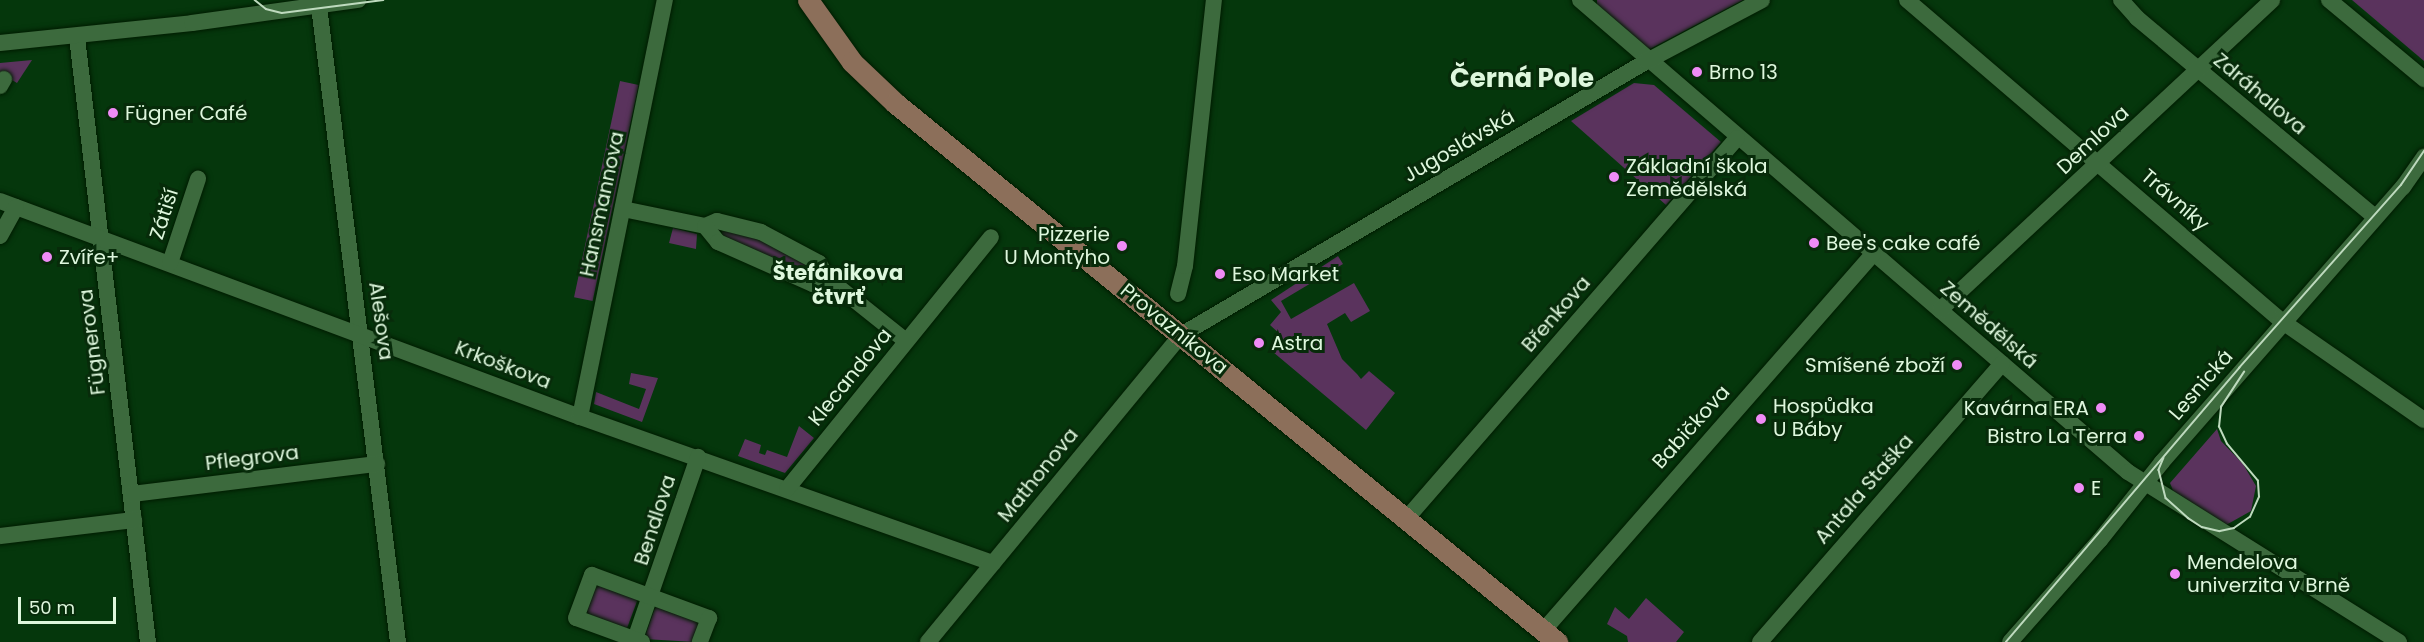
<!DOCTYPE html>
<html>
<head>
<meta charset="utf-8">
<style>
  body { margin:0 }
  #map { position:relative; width:2424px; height:642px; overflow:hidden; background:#05370c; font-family:Poppins,sans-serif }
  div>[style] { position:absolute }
  .green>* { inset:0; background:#5a335d; transform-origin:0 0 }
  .roads { filter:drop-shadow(0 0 2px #001c00) drop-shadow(0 0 2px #001c00) }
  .minor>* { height:16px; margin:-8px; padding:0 8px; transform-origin:8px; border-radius:8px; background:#3c6a3d }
  .major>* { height:21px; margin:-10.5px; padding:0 10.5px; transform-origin:10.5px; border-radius:10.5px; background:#8c6f5a }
  .tram>* { height:1.5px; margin:-0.75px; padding:0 0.75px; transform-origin:0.75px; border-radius:0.75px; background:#bedabe }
  .dots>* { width:16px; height:16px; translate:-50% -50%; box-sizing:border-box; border:3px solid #072b0a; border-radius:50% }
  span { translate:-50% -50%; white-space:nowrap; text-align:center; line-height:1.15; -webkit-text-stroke:6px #072b0a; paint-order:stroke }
  .poi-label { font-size:20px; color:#def7dd }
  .left { translate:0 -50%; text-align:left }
  .right { translate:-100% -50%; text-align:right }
  .street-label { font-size:20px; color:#def7dd }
  .neighbourhood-label { font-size:21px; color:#def7dd; font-weight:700 }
  .district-label { font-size:26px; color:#def7dd; font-weight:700 }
  .scale { position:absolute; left:18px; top:597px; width:98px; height:27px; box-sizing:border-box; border:3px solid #def7dd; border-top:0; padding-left:8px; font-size:18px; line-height:21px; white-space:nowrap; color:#def7dd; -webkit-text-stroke:4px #072b0a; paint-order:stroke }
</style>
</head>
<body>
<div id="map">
  <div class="green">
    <i style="clip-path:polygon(1597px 0,1743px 0,1648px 50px,1597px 5px)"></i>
    <i style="clip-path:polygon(2352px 0,2424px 0,2424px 61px)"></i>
    <i style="clip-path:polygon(32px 60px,17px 83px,0 73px,0 63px)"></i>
    <i style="left:620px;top:81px;width:19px;height:221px;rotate:12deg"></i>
    <i style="clip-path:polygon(1634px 83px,1654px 85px,1721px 142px,1666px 205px,1571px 121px)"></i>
    <i style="clip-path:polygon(673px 228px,697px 234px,696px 249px,669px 243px)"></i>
    <i style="clip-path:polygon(722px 229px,751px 234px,818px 268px,814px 276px,722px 238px)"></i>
    <i style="clip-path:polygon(1338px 256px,1343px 264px,1281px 301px,1291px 319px,1354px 283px,1370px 311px,1351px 322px,1345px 313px,1327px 324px,1342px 359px,1357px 374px,1361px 379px,1369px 371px,1395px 393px,1366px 430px,1273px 352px,1282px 336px,1270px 325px,1281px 312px,1271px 300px)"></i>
    <i style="clip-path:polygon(631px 373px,658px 378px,642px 422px,594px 404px,596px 392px,639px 409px,646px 389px,629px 384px)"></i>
    <i style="clip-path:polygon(799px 426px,814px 438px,785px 473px,738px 456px,745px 439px,761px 445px,759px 453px,765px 455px,767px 450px,787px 457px)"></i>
    <i style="clip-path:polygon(2217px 429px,2221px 441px,2243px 464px,2256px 486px,2251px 511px,2226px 525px,2174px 493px,2170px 483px)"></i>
    <i style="clip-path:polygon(591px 583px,639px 596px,626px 631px,585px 618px)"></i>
    <i style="clip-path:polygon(1646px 598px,1684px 632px,1676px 642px,1628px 642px,1627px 636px,1607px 624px,1615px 607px,1629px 619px)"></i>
    <i style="clip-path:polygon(657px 602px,700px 617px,695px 642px,644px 639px)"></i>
  </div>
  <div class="roads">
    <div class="minor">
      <i style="left:1580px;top:0;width:723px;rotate:40.74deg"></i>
      <i style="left:2128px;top:472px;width:320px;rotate:32.1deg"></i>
      <i style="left:1907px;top:0;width:491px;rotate:40.6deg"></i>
      <i style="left:2280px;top:320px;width:175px;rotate:34.8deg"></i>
      <i style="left:2121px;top:0;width:24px;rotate:48deg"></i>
      <i style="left:2137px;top:18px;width:310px;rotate:39.9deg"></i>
      <i style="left:2329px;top:0;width:124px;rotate:39.7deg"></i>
      <i style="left:319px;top:6px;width:641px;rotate:82.92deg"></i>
      <i style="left:77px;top:37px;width:609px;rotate:83.31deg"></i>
      <i style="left:0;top:43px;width:193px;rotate:-5.9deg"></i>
      <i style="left:192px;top:23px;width:168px;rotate:-7.9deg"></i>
      <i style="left:0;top:86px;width:8px;rotate:-60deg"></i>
      <i style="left:0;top:201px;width:619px;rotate:20.43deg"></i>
      <i style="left:580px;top:417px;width:438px;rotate:19.5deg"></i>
      <i style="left:623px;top:209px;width:84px;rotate:11.7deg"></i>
      <i style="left:705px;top:226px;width:13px;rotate:-23deg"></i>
      <i style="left:717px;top:221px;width:45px;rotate:14deg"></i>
      <i style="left:761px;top:232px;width:66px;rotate:28.1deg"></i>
      <i style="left:819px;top:263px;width:17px;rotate:62deg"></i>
      <i style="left:827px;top:278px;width:101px;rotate:38.6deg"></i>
      <i style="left:705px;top:226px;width:21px;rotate:51deg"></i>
      <i style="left:718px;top:242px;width:104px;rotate:23.9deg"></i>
      <i style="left:813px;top:284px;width:15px;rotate:-23deg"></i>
      <i style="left:0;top:236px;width:33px;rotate:-61deg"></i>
      <i style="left:170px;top:263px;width:89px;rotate:-71.6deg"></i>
      <i style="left:1178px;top:294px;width:29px;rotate:-76deg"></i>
      <i style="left:1185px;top:266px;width:268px;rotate:-83.8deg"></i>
      <i style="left:1940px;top:310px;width:454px;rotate:-43deg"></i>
      <i style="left:580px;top:417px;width:426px;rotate:-78.5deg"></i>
      <i style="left:787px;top:489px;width:324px;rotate:-51deg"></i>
      <i style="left:132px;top:494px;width:247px;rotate:-7deg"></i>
      <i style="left:1407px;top:518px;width:503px;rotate:-49.03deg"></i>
      <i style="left:0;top:536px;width:135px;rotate:-6.8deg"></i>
      <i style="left:1543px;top:631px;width:501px;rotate:-48.8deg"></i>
      <i style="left:634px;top:642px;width:196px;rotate:-70.9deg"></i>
      <i style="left:642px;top:642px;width:70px;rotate:-160deg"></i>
      <i style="left:576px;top:618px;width:46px;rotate:-69.6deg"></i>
      <i style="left:592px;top:575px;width:125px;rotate:20.2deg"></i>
      <i style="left:709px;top:618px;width:26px;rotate:111deg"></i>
      <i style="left:928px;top:642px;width:398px;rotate:-50.5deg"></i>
      <i style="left:1181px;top:335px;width:541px;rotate:-30.45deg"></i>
      <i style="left:1647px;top:61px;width:130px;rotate:-27.9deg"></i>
      <i style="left:1760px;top:642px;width:369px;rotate:-49deg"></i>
      <i style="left:2010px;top:642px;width:136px;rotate:-48.6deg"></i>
      <i style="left:2100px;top:540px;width:100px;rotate:-51.5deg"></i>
      <i style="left:2162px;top:462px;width:366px;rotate:-48.8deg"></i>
      <i style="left:2403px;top:187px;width:37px;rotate:-55deg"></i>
    </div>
    <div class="major">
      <i style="left:808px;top:0;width:76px;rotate:54.6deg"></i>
      <i style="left:852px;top:62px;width:59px;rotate:43.6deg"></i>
      <i style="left:895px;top:103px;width:854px;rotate:39.15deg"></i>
    </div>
  </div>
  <div class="tram">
    <i style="left:255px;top:0;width:14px;rotate:39deg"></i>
    <i style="left:266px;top:9px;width:16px;rotate:14deg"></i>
    <i style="left:282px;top:13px;width:102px;rotate:-7.3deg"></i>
    <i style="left:2164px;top:458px;width:13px;rotate:113deg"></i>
    <i style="left:2159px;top:470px;width:29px;rotate:76deg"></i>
    <i style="left:2166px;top:498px;width:30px;rotate:42deg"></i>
    <i style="left:2188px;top:518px;width:17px;rotate:33deg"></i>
    <i style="left:2202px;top:527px;width:18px;rotate:13deg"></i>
    <i style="left:2220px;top:531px;width:14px;rotate:-12deg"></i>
    <i style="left:2234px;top:528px;width:19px;rotate:-35deg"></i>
    <i style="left:2250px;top:517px;width:22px;rotate:-66deg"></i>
    <i style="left:2259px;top:497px;width:16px;rotate:-94deg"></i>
    <i style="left:2258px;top:481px;width:48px;rotate:-130deg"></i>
    <i style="left:2227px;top:444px;width:19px;rotate:-115deg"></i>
    <i style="left:2219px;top:427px;width:20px;rotate:-84deg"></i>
    <i style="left:2221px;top:407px;width:42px;rotate:-56.7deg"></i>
    <i style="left:2006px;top:642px;width:360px;rotate:-49.6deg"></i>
    <i style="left:2239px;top:368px;width:244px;rotate:-48.5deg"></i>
    <i style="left:2401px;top:185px;width:41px;rotate:-55.9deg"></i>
  </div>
  <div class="dots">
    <i style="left:1697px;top:72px;background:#ef8bf6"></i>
    <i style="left:113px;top:113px;background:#ef8bf6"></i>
    <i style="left:1614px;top:177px;background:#ef8bf6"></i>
    <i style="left:1814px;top:243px;background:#ef8bf6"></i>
    <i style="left:1122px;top:246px;background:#ef8bf6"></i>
    <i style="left:47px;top:257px;background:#ef8bf6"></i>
    <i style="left:1220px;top:274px;background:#ef8bf6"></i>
    <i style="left:1259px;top:343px;background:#ef8bf6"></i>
    <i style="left:1957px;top:365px;background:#ef8bf6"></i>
    <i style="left:2101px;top:408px;background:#ef8bf6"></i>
    <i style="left:1761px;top:419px;background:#ef8bf6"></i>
    <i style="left:2139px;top:436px;background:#ef8bf6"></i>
    <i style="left:2079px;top:488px;background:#ef8bf6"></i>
    <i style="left:2175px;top:574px;background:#ef8bf6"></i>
  </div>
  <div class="poi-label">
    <span class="left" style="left:1709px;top:72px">Brno 13</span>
    <span class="left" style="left:125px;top:113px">Fügner Café</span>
    <span class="left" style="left:1626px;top:178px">Základní škola<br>Zemědělská</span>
    <span class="right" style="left:1110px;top:246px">Pizzerie<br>U Montyho</span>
    <span class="left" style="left:1826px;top:243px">Bee's cake café</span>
    <span class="left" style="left:59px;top:257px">Zvíře+</span>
    <span class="left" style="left:1232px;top:274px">Eso Market</span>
    <span class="left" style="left:1271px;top:343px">Astra</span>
    <span class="right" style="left:1945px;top:365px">Smíšené zboží</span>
    <span class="left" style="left:1773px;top:418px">Hospůdka<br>U Báby</span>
    <span class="right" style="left:2089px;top:408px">Kavárna ERA</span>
    <span class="right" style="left:2127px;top:436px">Bistro La Terra</span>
    <span class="left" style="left:2091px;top:488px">E</span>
    <span class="left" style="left:2187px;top:574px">Mendelova<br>univerzita v Brně</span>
  </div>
  <div class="street-label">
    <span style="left:2260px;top:94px;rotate:40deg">Zdráhalova</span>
    <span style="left:2093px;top:140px;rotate:-43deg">Demlova</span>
    <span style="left:1459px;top:146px;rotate:-30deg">Jugoslávská</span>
    <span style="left:2175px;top:200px;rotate:41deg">Trávníky</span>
    <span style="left:602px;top:204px;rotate:-78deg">Hansmannova</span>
    <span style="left:164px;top:214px;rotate:-72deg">Zátiší</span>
    <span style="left:1556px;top:314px;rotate:-49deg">Břenkova</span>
    <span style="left:381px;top:321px;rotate:82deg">Alešova</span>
    <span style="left:1989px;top:325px;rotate:41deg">Zemědělská</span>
    <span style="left:1174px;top:329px;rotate:39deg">Provazníkova</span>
    <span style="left:92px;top:342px;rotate:-97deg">Fügnerova</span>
    <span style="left:503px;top:365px;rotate:21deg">Krkoškova</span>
    <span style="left:850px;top:377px;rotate:-51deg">Klecandova</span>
    <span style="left:2201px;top:385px;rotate:-49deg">Lesnická</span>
    <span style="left:1691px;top:427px;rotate:-48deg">Babičkova</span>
    <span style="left:252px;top:458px;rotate:-7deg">Pflegrova</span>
    <span style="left:1038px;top:475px;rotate:-51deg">Mathonova</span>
    <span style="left:1864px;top:489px;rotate:-49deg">Antala Staška</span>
    <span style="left:655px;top:520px;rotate:-72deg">Bendlova</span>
  </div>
  <div class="neighbourhood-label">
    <span style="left:838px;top:285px">Štefánikova<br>čtvrť</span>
  </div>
  <div class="district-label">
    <span style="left:1522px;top:79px">Černá Pole</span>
  </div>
  <div class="scale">50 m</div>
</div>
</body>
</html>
